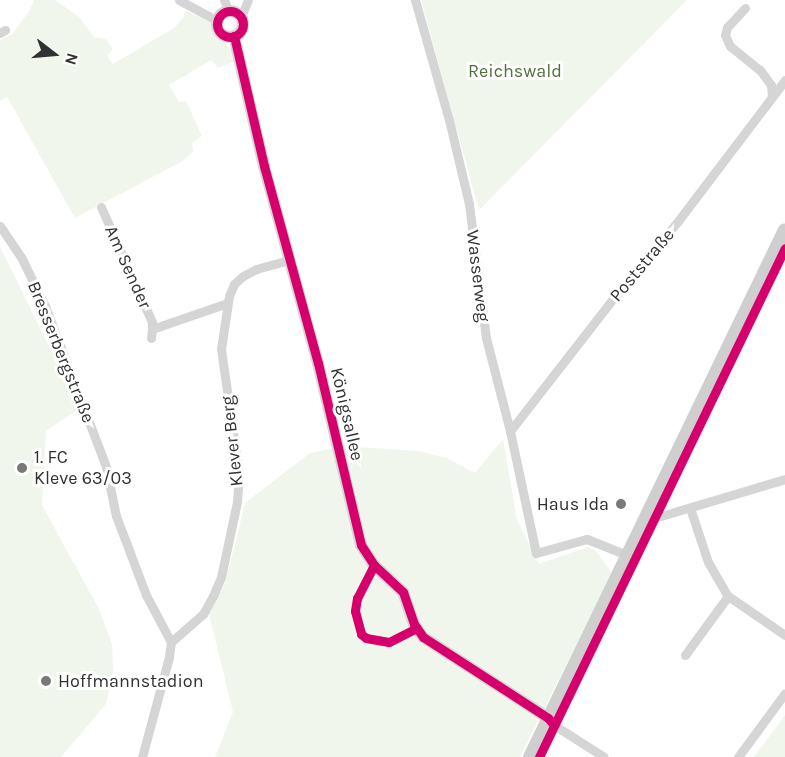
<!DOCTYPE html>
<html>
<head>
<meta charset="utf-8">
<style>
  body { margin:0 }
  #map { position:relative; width:785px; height:757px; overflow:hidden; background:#fff; font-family:Karla,sans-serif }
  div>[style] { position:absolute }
  .green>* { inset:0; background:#f1f6ed }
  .minor>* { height:9px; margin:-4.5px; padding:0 4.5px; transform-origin:4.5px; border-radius:4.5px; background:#d5d5d5 }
  .tertiary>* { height:12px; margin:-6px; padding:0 6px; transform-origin:6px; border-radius:6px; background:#d5d5d5 }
  .tertiary>.ring { margin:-6px; padding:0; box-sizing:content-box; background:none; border:12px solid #d5d5d5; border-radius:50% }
  .secondary>* { height:14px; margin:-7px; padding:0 7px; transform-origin:7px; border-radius:7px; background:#cfcfcf }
  .cycleway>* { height:9px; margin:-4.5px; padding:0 4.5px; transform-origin:4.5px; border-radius:4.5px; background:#d6006c }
  .cycleway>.ring { margin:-4.5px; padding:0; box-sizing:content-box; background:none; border:9px solid #d6006c; border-radius:50% }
  .dots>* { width:16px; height:16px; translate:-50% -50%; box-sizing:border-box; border:3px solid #fff; border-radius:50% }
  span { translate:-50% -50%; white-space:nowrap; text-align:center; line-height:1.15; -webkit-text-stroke:6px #fff; paint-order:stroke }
  .park-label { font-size:18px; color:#4f703c }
  .street-label { font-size:18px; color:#313131 }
  .poi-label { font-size:18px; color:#313131 }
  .left { translate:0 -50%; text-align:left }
  .right { translate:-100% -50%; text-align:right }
  .north { position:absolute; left:24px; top:24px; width:60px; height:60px; -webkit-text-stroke:4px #fff; paint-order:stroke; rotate:106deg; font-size:16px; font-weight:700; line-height:24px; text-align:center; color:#313131 }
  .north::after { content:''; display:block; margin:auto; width:21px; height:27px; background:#313131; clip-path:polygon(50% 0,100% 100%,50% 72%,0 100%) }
</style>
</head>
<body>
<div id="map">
  <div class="green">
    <i style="clip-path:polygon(34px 0,55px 0,79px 17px,94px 37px,106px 39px,113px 49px,107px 56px,113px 64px,174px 28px,183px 18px,185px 10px,211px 22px,213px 32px,231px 49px,235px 61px,218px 68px,211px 60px,169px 85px,179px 102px,186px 101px,202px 136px,192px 143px,193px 152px,181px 162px,75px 218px,7px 97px,0 101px,0 40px,12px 34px,30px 10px)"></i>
    <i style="clip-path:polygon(421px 0,687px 0,479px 210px)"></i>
    <i style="clip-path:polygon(0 247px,64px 376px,76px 411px,46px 431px,42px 505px,99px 609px,112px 644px,113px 671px,106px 704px,61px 757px,0 757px)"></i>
    <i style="clip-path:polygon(503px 439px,517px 520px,539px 564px,588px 547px,596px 551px,612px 573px,520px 757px,215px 757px,233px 712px,209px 614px,225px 584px,245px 503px,310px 453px,342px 446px,419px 451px,447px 458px,475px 473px)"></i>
    <i style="clip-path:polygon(785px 715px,785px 757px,754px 757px)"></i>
  </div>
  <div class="minor">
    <i style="left:179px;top:0;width:44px;rotate:28.3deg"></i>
    <i style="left:224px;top:0;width:12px;rotate:66deg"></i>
    <i style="left:415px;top:0;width:125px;rotate:74.2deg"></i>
    <i style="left:449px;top:120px;width:86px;rotate:76.6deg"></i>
    <i style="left:469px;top:204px;width:135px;rotate:82.8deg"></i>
    <i style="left:486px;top:338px;width:96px;rotate:75.5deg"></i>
    <i style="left:510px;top:431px;width:125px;rotate:78deg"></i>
    <i style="left:536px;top:553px;width:53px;rotate:-15.4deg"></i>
    <i style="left:587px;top:539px;width:43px;rotate:21.8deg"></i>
    <i style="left:745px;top:8px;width:26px;rotate:133deg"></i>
    <i style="left:727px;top:27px;width:8px;rotate:104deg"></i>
    <i style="left:725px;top:35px;width:12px;rotate:66deg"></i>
    <i style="left:730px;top:46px;width:38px;rotate:39deg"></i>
    <i style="left:760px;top:70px;width:19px;rotate:54deg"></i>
    <i style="left:771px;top:85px;width:12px;rotate:85deg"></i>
    <i style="left:241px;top:17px;width:18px;rotate:-68deg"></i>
    <i style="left:0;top:33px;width:6px;rotate:-31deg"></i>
    <i style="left:101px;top:207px;width:126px;rotate:66.1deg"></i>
    <i style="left:152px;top:322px;width:7px;rotate:90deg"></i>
    <i style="left:0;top:226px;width:40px;rotate:56deg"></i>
    <i style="left:22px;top:259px;width:52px;rotate:63.9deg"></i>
    <i style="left:45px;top:306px;width:172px;rotate:69.2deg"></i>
    <i style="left:106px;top:467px;width:50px;rotate:78.5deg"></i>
    <i style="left:116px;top:516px;width:40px;rotate:69deg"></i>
    <i style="left:130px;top:553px;width:45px;rotate:69.1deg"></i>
    <i style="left:146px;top:595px;width:53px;rotate:62deg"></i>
    <i style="left:171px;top:642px;width:15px;rotate:98deg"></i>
    <i style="left:169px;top:657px;width:104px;rotate:105.1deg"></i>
    <i style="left:151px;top:338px;width:9px;rotate:-84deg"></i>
    <i style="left:152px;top:329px;width:79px;rotate:-19.1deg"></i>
    <i style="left:510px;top:431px;width:172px;rotate:-52.1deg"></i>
    <i style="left:616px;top:295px;width:97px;rotate:-50deg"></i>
    <i style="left:678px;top:221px;width:177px;rotate:-52.8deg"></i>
    <i style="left:690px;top:508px;width:57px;rotate:71.6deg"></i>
    <i style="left:708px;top:562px;width:39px;rotate:60deg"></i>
    <i style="left:728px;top:596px;width:69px;rotate:34.4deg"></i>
    <i style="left:646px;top:513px;width:15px;rotate:11deg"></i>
    <i style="left:661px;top:516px;width:129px;rotate:-16.6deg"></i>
    <i style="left:171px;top:642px;width:43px;rotate:-41.2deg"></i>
    <i style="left:203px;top:614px;width:21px;rotate:-61deg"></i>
    <i style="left:213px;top:596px;width:21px;rotate:-67deg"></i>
    <i style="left:221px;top:577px;width:77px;rotate:-78deg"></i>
    <i style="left:237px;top:502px;width:28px;rotate:-86deg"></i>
    <i style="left:239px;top:474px;width:126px;rotate:-98.2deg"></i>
    <i style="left:221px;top:349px;width:54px;rotate:-81.4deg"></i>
    <i style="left:229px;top:296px;width:13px;rotate:-67deg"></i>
    <i style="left:234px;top:284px;width:12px;rotate:-42deg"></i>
    <i style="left:243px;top:276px;width:15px;rotate:-28deg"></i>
    <i style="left:256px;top:269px;width:35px;rotate:-15deg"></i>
    <i style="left:685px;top:655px;width:73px;rotate:-53.9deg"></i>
    <i style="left:548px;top:718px;width:9px;rotate:49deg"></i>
    <i style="left:554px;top:725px;width:59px;rotate:32.6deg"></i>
    <i style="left:738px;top:757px;width:79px;rotate:-53.7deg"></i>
  </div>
  <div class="tertiary">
    <i class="ring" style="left:217px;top:11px;width:14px;height:14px"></i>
    <i style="left:234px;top:36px;width:133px;rotate:77deg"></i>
    <i style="left:264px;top:166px;width:204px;rotate:74.7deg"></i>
    <i style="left:318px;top:363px;width:187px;rotate:76.7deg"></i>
    <i style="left:361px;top:545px;width:24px;rotate:57deg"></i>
    <i style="left:374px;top:565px;width:40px;rotate:43deg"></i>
    <i style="left:403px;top:592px;width:34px;rotate:71deg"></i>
    <i style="left:414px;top:624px;width:16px;rotate:55deg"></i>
    <i style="left:423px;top:637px;width:149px;rotate:32.9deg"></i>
  </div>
  <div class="secondary">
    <i style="left:530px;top:757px;width:585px;rotate:-64.18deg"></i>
  </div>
  <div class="cycleway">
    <i class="ring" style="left:217px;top:11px;width:17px;height:17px"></i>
    <i style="left:234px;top:36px;width:133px;rotate:77deg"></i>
    <i style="left:264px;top:166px;width:204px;rotate:74.7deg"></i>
    <i style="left:318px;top:363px;width:187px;rotate:76.7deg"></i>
    <i style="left:361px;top:545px;width:24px;rotate:57deg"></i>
    <i style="left:374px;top:565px;width:40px;rotate:43deg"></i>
    <i style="left:403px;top:592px;width:34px;rotate:71deg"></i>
    <i style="left:414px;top:624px;width:16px;rotate:55deg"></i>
    <i style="left:423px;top:637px;width:149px;rotate:32.9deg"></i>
    <i style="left:548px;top:718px;width:9px;rotate:49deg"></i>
    <i style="left:374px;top:565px;width:37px;rotate:117deg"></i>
    <i style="left:357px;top:598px;width:13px;rotate:99deg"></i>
    <i style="left:355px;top:611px;width:24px;rotate:75deg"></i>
    <i style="left:361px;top:634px;width:6px;rotate:39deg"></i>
    <i style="left:366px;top:638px;width:23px;rotate:10deg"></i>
    <i style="left:389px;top:642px;width:31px;rotate:-27deg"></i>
    <i style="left:539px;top:757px;width:565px;rotate:-64.21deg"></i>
  </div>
  <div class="dots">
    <i style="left:22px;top:468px;background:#797979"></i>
    <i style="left:621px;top:504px;background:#797979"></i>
    <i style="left:46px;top:681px;background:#797979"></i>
  </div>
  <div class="park-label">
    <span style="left:515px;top:71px">Reichswald</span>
  </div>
  <div class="street-label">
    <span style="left:642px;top:265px;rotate:-50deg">Poststraße</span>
    <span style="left:128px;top:267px;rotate:66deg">Am Sender</span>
    <span style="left:478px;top:276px;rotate:83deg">Wasserweg</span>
    <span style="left:61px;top:352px;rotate:68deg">Bresserbergstraße</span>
    <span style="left:347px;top:414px;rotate:77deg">Königsallee</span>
    <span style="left:232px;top:441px;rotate:-96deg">Klever Berg</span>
  </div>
  <div class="poi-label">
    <span class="left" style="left:34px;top:468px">1. FC<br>Kleve 63/03</span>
    <span class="right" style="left:609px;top:504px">Haus Ida</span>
    <span class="left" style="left:58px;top:681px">Hoffmannstadion</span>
  </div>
  <div class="north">N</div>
</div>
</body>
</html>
